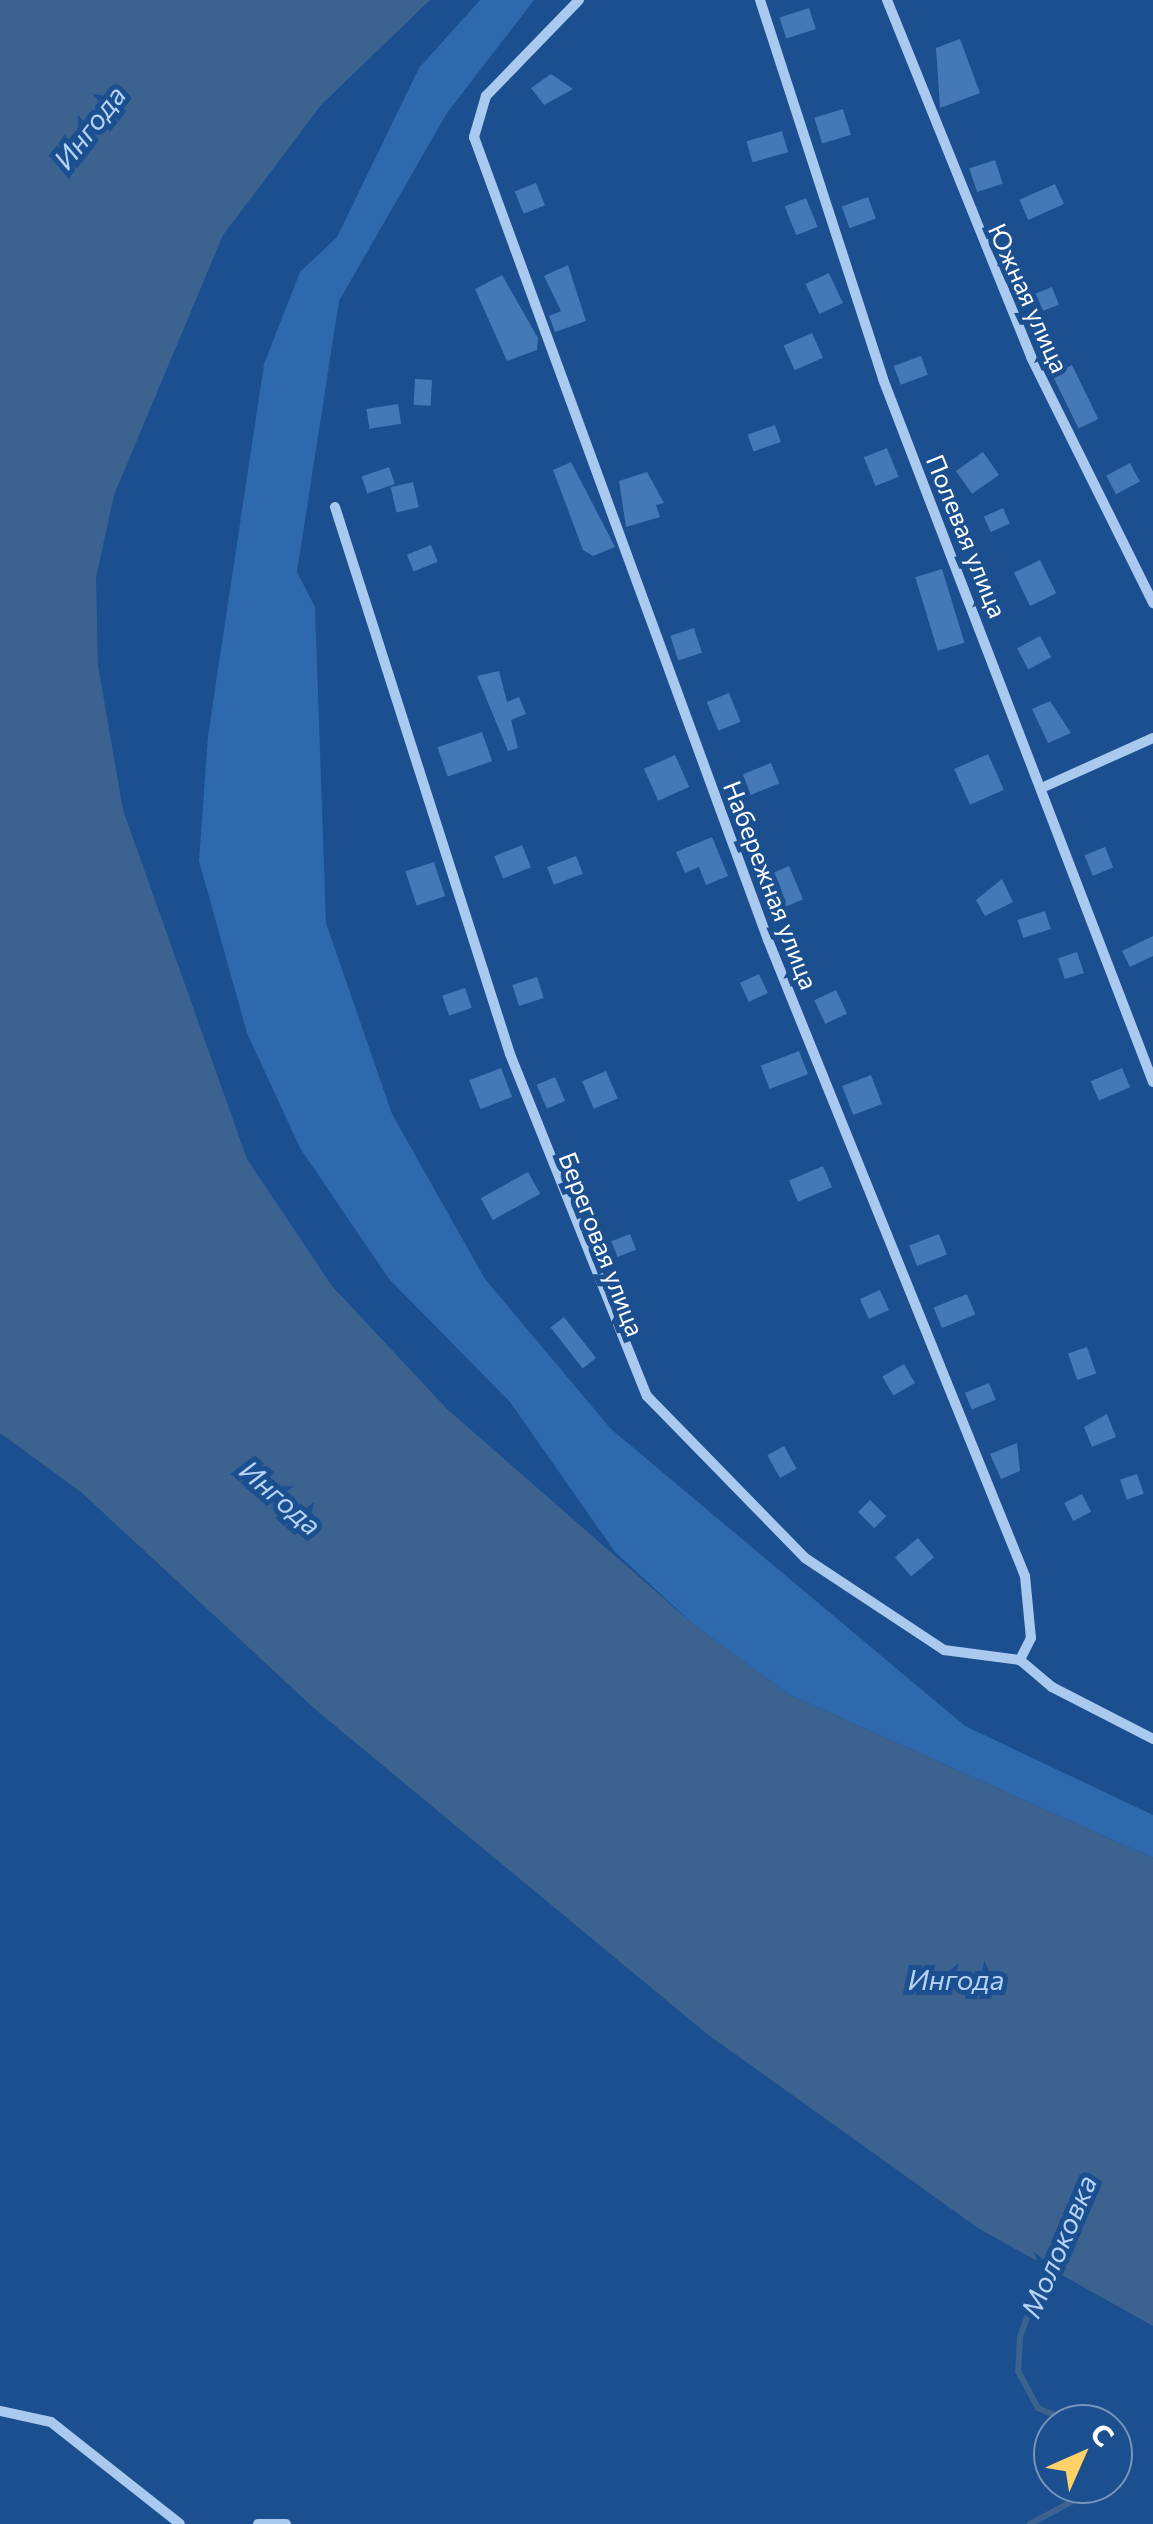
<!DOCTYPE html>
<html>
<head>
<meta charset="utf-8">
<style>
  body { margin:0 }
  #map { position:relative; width:1153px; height:2524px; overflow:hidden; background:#1b4f8f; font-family:Commissioner,sans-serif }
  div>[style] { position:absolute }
  .green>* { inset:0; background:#2e69ad }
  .water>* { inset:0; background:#3c6290 }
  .stream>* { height:6px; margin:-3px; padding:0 3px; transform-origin:3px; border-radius:3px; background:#3c6290 }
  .building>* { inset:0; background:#4478b7; transform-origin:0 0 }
  .minor>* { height:10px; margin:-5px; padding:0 5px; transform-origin:5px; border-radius:5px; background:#a9c9ee }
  span { translate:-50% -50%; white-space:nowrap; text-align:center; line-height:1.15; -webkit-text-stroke:10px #1b4f8f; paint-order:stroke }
  .street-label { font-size:25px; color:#fff }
  .water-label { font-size:28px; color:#b5d3f5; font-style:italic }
  .north { position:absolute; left:1033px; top:2404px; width:100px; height:100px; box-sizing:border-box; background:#1b4f8f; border:2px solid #7695bc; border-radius:50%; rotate:45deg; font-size:28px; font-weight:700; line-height:40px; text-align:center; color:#fff }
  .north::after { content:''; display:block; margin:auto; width:35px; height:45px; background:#ffd166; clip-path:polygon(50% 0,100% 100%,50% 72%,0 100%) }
</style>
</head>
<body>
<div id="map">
  <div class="green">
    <i style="clip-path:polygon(480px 0,534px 0,447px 113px,339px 301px,297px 572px,315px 607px,326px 923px,392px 1114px,485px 1279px,611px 1429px,965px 1726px,1153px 1815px,1153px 1858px,788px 1694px,693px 1624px,615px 1552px,510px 1402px,389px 1279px,300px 1148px,247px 1033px,199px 861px,208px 736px,264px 364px,300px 272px,337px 237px,419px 68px)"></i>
  </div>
  <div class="water">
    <i style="clip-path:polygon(0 0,430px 0,321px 105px,223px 235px,114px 495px,96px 578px,98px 665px,123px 810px,247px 1159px,332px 1286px,447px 1409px,693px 1624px,788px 1694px,1153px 1858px,1153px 2326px,978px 2228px,707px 2034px,316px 1710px,81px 1492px,0 1433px)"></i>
  </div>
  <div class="stream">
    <i style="left:1048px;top:2260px;width:82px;rotate:110deg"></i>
    <i style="left:1020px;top:2337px;width:34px;rotate:93deg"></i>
    <i style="left:1018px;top:2371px;width:42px;rotate:61.6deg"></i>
    <i style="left:1038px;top:2408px;width:40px;rotate:23.4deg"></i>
    <i style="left:1113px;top:2445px;width:26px;rotate:58deg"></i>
    <i style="left:1127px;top:2467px;width:18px;rotate:142deg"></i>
    <i style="left:1030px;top:2524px;width:85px;rotate:-28.1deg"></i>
  </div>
  <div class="building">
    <i style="left:809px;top:8px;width:22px;height:31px;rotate:72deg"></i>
    <i style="clip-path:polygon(960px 39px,980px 93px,940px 108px,936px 48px)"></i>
    <i style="clip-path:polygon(551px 74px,573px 89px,544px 105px,531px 88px)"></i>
    <i style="left:843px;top:109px;width:27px;height:30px;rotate:73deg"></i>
    <i style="left:782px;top:131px;width:22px;height:37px;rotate:74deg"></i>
    <i style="left:995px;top:160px;width:25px;height:27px;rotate:72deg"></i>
    <i style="left:536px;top:183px;width:24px;height:23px;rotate:68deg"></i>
    <i style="left:1055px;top:184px;width:22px;height:39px;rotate:66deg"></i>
    <i style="left:868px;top:197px;width:23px;height:28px;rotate:70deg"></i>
    <i style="left:806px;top:198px;width:31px;height:23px;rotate:68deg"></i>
    <i style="clip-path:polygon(568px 265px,586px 321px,555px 332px,549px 316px,561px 311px,544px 276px)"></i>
    <i style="left:829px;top:273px;width:33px;height:26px;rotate:65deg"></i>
    <i style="clip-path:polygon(502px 275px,538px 338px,537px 350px,507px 361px,475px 289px)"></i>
    <i style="left:1052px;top:287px;width:19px;height:27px;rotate:69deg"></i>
    <i style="left:812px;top:333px;width:27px;height:31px;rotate:66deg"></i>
    <i style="left:921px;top:356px;width:20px;height:29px;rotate:70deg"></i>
    <i style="left:1072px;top:365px;width:60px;height:22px;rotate:64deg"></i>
    <i style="left:415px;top:379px;width:17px;height:26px;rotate:3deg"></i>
    <i style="left:398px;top:404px;width:20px;height:32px;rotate:81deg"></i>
    <i style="left:775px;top:425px;width:18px;height:29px;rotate:71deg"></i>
    <i style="left:887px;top:448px;width:31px;height:25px;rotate:68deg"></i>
    <i style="left:983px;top:452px;width:28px;height:33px;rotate:55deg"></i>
    <i style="clip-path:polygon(571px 462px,615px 547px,593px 556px,583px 550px,553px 470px)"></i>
    <i style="left:1130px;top:463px;width:21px;height:27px;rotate:62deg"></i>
    <i style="left:389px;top:467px;width:18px;height:29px;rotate:71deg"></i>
    <i style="clip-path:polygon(647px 472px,664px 503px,656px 505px,660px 517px,626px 527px,619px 481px)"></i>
    <i style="left:413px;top:482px;width:26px;height:23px;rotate:77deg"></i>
    <i style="left:1003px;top:508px;width:17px;height:21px;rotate:66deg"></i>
    <i style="left:431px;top:545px;width:18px;height:26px;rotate:68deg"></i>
    <i style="left:1040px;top:560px;width:37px;height:29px;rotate:64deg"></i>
    <i style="left:942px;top:569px;width:77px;height:28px;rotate:73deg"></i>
    <i style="left:694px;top:628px;width:26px;height:25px;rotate:72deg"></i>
    <i style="left:1040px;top:636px;width:24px;height:26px;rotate:62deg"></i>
    <i style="clip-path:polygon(499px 671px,507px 702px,519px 697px,526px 714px,511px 720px,518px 748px,508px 751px,477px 676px)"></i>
    <i style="left:729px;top:693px;width:31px;height:24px;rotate:68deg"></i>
    <i style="clip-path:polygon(1050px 701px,1071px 733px,1048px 743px,1032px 709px)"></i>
    <i style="left:482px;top:732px;width:31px;height:47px;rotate:71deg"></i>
    <i style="left:988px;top:754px;width:39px;height:37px;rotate:66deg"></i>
    <i style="left:675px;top:755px;width:35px;height:34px;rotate:66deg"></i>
    <i style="left:771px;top:763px;width:22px;height:32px;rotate:68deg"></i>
    <i style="clip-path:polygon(712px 837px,728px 876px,706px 885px,699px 867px,685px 873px,676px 852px)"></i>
    <i style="left:522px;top:845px;width:24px;height:30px;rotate:68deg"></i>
    <i style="left:1105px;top:847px;width:22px;height:22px;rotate:68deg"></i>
    <i style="left:576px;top:856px;width:19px;height:31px;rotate:69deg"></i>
    <i style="left:434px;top:862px;width:36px;height:30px;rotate:72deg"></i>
    <i style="left:789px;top:866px;width:36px;height:34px;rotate:67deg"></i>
    <i style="clip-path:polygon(1002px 879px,1013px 902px,985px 916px,976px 900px)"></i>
    <i style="left:1045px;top:911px;width:19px;height:29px;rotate:72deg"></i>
    <i style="clip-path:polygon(1153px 936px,1153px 956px,1130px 967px,1122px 951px)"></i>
    <i style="left:1077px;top:952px;width:22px;height:20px;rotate:72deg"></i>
    <i style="left:759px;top:974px;width:21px;height:21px;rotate:65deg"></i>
    <i style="left:537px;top:977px;width:22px;height:26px;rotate:72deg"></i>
    <i style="left:465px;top:988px;width:21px;height:24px;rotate:71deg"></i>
    <i style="left:836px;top:990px;width:26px;height:24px;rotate:65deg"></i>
    <i style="left:799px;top:1051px;width:25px;height:41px;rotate:69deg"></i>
    <i style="left:501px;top:1068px;width:31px;height:34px;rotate:69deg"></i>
    <i style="left:1122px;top:1068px;width:21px;height:34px;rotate:67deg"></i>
    <i style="left:606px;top:1071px;width:30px;height:26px;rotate:67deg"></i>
    <i style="left:871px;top:1075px;width:31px;height:31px;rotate:69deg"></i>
    <i style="left:555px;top:1077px;width:26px;height:20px;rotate:67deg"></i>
    <i style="left:823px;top:1166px;width:23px;height:37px;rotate:67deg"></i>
    <i style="left:528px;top:1172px;width:25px;height:54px;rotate:61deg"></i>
    <i style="left:630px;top:1234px;width:17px;height:20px;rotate:69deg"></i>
    <i style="left:939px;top:1234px;width:22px;height:32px;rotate:69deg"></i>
    <i style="left:880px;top:1290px;width:22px;height:22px;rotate:66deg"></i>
    <i style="left:967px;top:1294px;width:22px;height:36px;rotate:68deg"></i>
    <i style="left:564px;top:1317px;width:52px;height:17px;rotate:52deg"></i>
    <i style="left:1087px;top:1347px;width:28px;height:20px;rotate:71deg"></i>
    <i style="left:904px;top:1364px;width:22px;height:25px;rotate:60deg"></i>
    <i style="left:989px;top:1383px;width:18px;height:26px;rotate:68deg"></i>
    <i style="clip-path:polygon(1107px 1414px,1116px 1437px,1092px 1447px,1084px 1427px)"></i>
    <i style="clip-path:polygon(1017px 1443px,1020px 1471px,1001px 1479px,990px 1454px)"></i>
    <i style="left:784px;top:1446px;width:26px;height:19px;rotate:61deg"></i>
    <i style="left:1137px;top:1474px;width:21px;height:18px;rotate:71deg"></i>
    <i style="left:1082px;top:1494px;width:20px;height:20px;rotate:63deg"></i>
    <i style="left:870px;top:1500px;width:23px;height:17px;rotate:45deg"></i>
    <i style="left:918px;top:1538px;width:25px;height:30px;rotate:50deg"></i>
  </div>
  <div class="minor">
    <i style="left:579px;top:0;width:134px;rotate:134.1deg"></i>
    <i style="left:486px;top:96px;width:43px;rotate:106.3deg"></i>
    <i style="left:474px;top:137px;width:855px;rotate:69.89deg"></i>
    <i style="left:768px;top:940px;width:686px;rotate:68deg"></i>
    <i style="left:1025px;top:1576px;width:62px;rotate:84.5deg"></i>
    <i style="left:1031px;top:1638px;width:25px;rotate:117deg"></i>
    <i style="left:760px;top:0;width:398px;rotate:72deg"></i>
    <i style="left:883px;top:379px;width:753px;rotate:68.99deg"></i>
    <i style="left:887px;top:0;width:385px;rotate:68deg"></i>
    <i style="left:1031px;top:357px;width:275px;rotate:63.6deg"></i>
    <i style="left:335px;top:507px;width:574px;rotate:72.26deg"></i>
    <i style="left:510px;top:1054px;width:368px;rotate:68.2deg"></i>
    <i style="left:647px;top:1396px;width:226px;rotate:45.7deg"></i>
    <i style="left:805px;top:1558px;width:167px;rotate:33.5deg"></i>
    <i style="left:944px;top:1650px;width:77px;rotate:7.5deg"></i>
    <i style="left:1020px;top:1660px;width:42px;rotate:40.2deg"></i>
    <i style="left:1052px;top:1687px;width:114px;rotate:27.2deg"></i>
    <i style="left:1046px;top:786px;width:117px;rotate:-24.2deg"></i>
    <i style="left:0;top:2411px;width:52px;rotate:12.2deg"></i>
    <i style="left:51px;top:2422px;width:164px;rotate:38.3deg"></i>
    <i style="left:258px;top:2524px;width:28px"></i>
  </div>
  <div class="street-label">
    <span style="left:1029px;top:298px;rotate:66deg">Южная улица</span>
    <span style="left:967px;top:536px;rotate:68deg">Полевая улица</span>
    <span style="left:771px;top:885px;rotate:69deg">Набережная улица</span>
    <span style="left:602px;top:1244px;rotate:69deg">Береговая улица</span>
  </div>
  <div class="water-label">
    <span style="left:89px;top:127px;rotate:-52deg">Ингода</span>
    <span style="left:281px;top:1497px;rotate:41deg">Ингода</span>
    <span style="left:956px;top:1979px">Ингода</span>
    <span style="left:1058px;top:2246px;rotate:-67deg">Молоковка</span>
  </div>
  <div class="north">С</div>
</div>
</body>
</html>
